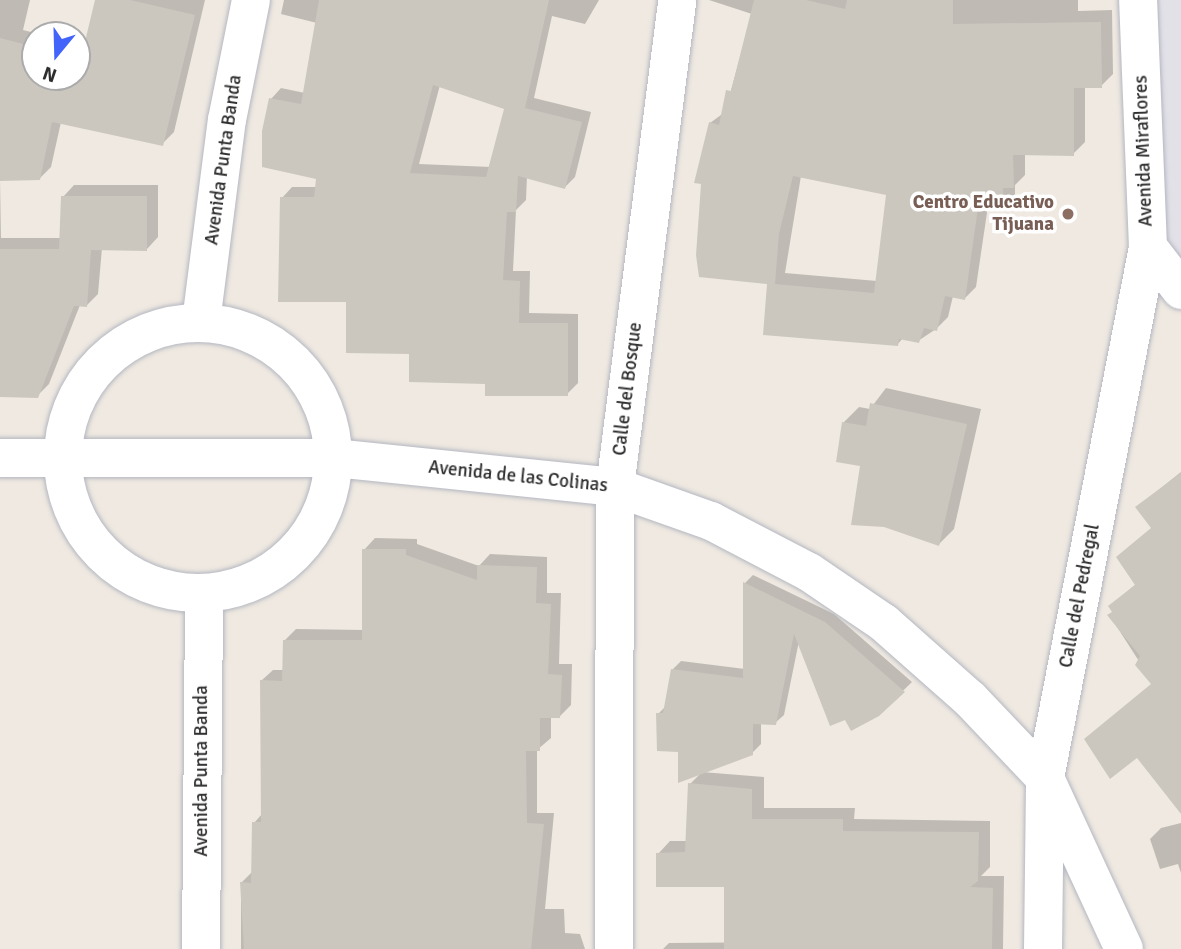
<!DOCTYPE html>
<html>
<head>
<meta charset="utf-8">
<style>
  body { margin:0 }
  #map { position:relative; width:1181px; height:949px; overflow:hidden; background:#efe9e1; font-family:Signika,sans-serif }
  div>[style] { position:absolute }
  .industrial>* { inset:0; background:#e3e1e8 }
  .shadow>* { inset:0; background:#0003 }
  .building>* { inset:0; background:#cbc7bf }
  .roads { filter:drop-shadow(0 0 2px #b4b7c1) drop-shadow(0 0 2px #b4b7c1) }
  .street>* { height:38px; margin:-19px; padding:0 19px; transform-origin:19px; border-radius:19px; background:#fff }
  .secondary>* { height:38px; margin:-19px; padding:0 19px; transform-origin:19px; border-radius:19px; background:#fff }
  .secondary>.ring { margin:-19px; padding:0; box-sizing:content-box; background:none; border:38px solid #fff; border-radius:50% }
  .dots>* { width:19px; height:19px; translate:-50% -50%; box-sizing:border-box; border:4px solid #fff; border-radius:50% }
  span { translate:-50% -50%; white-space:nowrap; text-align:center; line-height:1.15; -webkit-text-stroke:7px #fff; paint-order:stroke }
  .street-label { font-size:19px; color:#2e2e2e }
  .education-label { font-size:19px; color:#785e54; font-weight:700 }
  .right { translate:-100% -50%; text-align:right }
  .north { position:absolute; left:21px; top:21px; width:70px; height:70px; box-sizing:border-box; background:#fff; border:2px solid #ababab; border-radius:50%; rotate:199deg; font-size:19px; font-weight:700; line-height:28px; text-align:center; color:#2e2e2e }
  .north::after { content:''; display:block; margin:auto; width:24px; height:32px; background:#4264fb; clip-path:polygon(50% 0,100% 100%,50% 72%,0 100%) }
</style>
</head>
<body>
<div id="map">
  <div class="industrial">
    <i style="clip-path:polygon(1153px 0,1181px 0,1181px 282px,1138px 220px)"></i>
  </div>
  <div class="shadow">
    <i style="clip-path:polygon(0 0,30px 0,23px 30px,43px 35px,35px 35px,35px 77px,77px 77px,77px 43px,86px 45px,97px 0,205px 0,174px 132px,162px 144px,61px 122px,51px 167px,39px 179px,0 179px,1px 238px,61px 238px,63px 197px,74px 185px,158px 185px,158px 237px,147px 249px,102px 248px,98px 294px,86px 306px,80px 305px,49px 384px,37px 396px,0 396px)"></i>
    <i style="clip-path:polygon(evenodd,284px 0,599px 0,585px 24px,552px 16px,534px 98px,591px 112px,575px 177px,565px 187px,527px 176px,526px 200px,516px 210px,513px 271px,530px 271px,529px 313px,578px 314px,578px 383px,567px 394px,487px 382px,411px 352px,348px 300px,282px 198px,292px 187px,317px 187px,318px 177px,271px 99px,281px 88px,305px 93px,317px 23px,281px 14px,284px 0,440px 85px,506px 108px,491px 167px,419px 164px,440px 85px)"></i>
    <i style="clip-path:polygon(evenodd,709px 0,1078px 0,1078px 11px,1112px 10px,1113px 74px,1101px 86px,1085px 86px,1085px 142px,1073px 154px,1025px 154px,1025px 175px,1015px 185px,1015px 194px,1003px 206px,988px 206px,976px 287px,964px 299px,953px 296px,948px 317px,936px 329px,918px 341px,903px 338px,897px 345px,769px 282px,710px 123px,725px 112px,752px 14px,709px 0,801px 176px,888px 193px,877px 281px,785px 273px,801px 176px)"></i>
    <i style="clip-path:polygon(886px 388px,981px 409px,954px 529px,939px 544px,862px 464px,844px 422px,859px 407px,870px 409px)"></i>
    <i style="clip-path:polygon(1181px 472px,1181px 811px,1153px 683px,1110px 616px,1113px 612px,1110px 606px,1136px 584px,1152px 528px,1137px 507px)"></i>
    <i style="clip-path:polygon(375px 538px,417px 539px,417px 544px,479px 566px,490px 554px,547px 557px,547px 593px,561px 593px,559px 664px,572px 664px,571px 705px,560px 716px,551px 716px,551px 738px,537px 750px,537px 813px,554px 813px,545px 909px,564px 909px,565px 933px,580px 934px,585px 949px,241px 949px,241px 883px,253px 871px,254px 823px,262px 814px,261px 681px,273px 670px,284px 670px,284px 641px,296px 629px,364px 630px,364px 550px)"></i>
    <i style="clip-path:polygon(753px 575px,834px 614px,912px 682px,878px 715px,799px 641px,784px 715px,775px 723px,761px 723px,761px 744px,752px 753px,658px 714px,666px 706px,672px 670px,681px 661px,745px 669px,745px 583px)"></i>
    <i style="clip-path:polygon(702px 772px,764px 777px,764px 808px,855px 808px,854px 819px,990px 821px,990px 867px,981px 876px,1004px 876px,1003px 949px,663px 949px,669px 943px,919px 941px,658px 854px,670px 841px,687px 841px,690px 784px)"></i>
    <i style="clip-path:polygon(1181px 823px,1181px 873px,1178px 864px,1160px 869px,1150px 839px,1161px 828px)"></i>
  </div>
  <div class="building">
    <i style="clip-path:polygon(95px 0,130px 0,195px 15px,163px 146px,52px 122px,40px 180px,0 181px,0 38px,35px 47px,35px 77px,77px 77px,77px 57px,81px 58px)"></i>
    <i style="clip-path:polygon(evenodd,319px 0,549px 0,525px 108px,582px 122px,565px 189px,518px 176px,516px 212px,507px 212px,503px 280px,520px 281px,519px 323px,568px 323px,568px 396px,485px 396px,485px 384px,409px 382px,409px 354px,346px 353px,346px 302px,278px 302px,280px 197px,314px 197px,316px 179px,262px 167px,262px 131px,269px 98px,301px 104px,319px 0,433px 85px,504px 109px,486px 177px,410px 173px,433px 85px)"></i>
    <i style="clip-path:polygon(evenodd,754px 0,806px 0,845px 9px,847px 0,953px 0,953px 24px,1101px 22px,1102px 88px,1074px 88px,1074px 156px,1013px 155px,1014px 188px,1003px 188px,1004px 207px,978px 208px,965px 300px,945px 296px,937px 331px,924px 328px,919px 343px,899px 339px,898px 346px,763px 335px,767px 284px,699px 277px,696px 255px,701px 184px,694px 183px,709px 122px,719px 125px,726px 90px,731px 91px,754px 0,793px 176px,886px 195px,874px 293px,775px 284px,779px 234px,793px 176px)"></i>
    <i style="clip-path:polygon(61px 196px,147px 196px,147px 251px,91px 250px,87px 307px,74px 306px,38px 398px,0 397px,0 249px,59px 249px)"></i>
    <i style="clip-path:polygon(870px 403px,967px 424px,939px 546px,884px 527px,851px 525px,860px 466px,836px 462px,842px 422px,866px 426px)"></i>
    <i style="clip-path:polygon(1181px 473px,1181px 814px,1137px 758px,1110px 779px,1084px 739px,1151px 684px,1135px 665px,1140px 656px,1107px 615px,1112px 612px,1108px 606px,1135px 585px,1116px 557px,1151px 528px,1135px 507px)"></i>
    <i style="clip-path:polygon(362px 549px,406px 549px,406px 555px,477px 580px,477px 565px,537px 567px,536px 603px,551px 604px,548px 674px,562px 675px,560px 718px,540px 718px,540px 751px,526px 751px,527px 823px,544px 824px,531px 949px,244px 949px,240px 882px,251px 883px,252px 822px,261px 822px,260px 680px,282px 681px,283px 640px,362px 640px)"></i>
    <i style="clip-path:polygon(743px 582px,825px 622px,905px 692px,879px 716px,851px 731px,845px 720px,830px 726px,794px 634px,776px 725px,753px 724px,753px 755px,678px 783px,678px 752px,657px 751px,656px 713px,663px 713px,671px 669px,743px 678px)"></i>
    <i style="clip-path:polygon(688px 783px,752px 789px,752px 819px,843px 819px,843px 831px,979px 832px,978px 881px,970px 887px,993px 888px,992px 949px,724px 949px,724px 887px,656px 887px,656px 853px,685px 852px)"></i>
  </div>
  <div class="roads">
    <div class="street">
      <i style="left:1148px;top:247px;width:54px;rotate:52.5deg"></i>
      <i style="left:201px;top:322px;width:204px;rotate:-82.7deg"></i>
      <i style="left:227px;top:120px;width:122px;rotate:-78.7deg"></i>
      <i style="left:201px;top:949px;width:355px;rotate:-89.5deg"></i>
      <i style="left:614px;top:949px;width:462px;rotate:-89.9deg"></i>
      <i style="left:615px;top:487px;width:491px;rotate:-82.7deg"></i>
      <i style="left:1043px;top:949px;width:171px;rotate:-89.3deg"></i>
      <i style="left:1045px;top:778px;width:541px;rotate:-79.02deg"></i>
      <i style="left:1148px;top:247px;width:247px;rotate:-92.3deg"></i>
    </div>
    <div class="secondary">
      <i class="ring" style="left:63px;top:323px;width:232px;height:232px"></i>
      <i style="left:0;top:458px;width:335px"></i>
      <i style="left:335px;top:458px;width:281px;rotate:5.9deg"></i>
      <i style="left:615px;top:487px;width:102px;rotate:19.5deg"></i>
      <i style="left:711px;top:521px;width:110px;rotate:27.5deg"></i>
      <i style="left:809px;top:572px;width:91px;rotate:34.2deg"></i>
      <i style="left:884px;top:623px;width:116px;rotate:41.5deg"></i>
      <i style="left:971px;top:700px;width:108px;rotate:46.5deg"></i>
      <i style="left:1045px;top:778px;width:188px;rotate:65.2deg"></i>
    </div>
  </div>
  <div class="dots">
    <i style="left:1068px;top:214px;background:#8d6e63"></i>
  </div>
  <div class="street-label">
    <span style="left:1144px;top:151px;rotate:-92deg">Avenida Miraflores</span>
    <span style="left:224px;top:160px;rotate:-82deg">Avenida Punta Banda</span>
    <span style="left:628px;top:389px;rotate:-83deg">Calle del Bosque</span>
    <span style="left:518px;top:477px;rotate:6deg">Avenida de las Colinas</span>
    <span style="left:1080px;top:596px;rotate:-79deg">Calle del Pedregal</span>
    <span style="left:202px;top:771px;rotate:-90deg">Avenida Punta Banda</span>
  </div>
  <div class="education-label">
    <span class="right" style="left:1054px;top:214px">Centro Educativo<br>Tijuana</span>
  </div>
  <div class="north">N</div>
</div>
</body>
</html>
